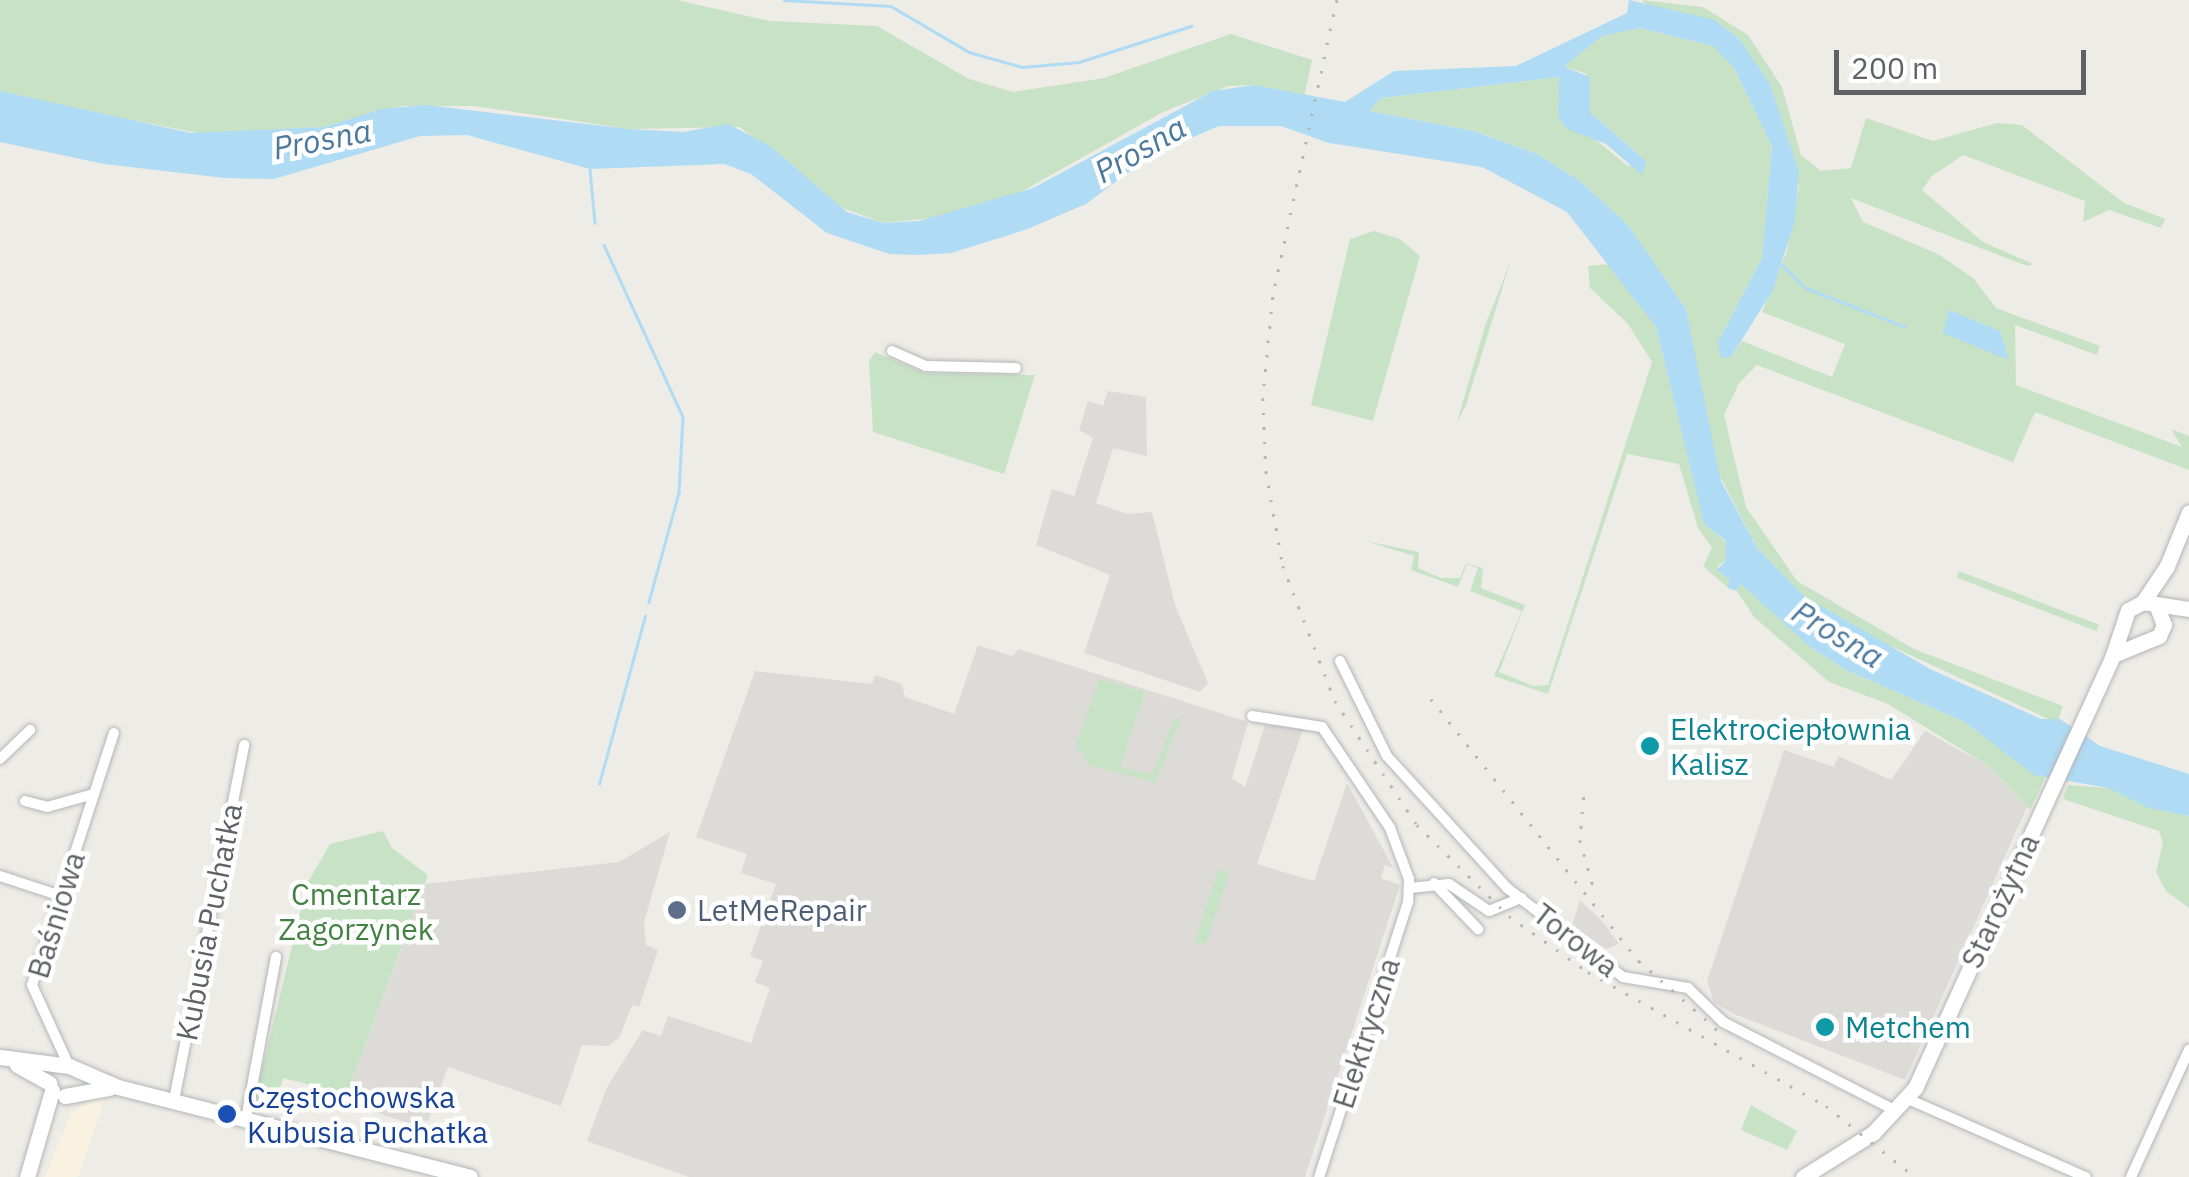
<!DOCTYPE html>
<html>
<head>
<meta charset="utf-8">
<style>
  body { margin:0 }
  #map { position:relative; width:2189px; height:1177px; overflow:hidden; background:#eeece6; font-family:"IBM Plex Sans",sans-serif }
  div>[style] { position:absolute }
  .commercial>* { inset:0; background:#faf2e0 }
  .industrial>* { inset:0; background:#dddbd8 }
  .green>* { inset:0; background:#c8e2c6; transform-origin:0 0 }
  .water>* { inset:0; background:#b0dbf4 }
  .stream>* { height:2.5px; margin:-1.25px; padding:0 1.25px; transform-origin:1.25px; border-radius:1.25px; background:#b0dbf4 }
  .roads { filter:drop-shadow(0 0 2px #b3b6b9) drop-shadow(0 0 2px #b3b6b9) }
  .street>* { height:10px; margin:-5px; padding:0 5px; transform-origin:5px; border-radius:5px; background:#fff }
  .secondary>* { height:15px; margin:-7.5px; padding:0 7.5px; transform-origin:7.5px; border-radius:7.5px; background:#fff }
  .rail>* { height:2.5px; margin-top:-1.25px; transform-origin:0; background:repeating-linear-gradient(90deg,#b4b5b5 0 2.5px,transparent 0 14.5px) }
  .dots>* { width:28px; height:28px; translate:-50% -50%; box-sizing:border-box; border:5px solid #fff; border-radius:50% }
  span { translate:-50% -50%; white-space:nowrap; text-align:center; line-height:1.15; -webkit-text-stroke:9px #fff; paint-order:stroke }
  .culture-label { font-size:30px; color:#0d838f }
  .left { translate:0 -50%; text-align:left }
  .park-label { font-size:30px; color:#428141 }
  .street-label { font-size:30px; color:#5e6165 }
  .service-label { font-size:30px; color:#4e5e75 }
  .transit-label { font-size:30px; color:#164399 }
  .water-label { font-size:32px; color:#4b789c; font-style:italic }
  .scale { position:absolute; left:1834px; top:50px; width:252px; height:45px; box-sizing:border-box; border:5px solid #5e6165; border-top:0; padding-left:12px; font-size:30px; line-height:35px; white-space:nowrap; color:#5e6165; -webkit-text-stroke:8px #fff; paint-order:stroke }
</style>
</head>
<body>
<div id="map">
  <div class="commercial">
    <i style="clip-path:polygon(96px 1097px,105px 1099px,78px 1177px,45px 1177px,71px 1114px)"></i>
  </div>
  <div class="industrial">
    <i style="clip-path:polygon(1108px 391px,1146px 397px,1147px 456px,1113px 448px,1096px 503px,1127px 514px,1152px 512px,1175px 605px,1208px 683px,1200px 692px,1084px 653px,1110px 575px,1036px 545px,1052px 489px,1074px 496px,1093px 438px,1079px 430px,1088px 401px,1103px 406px)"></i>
    <i style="clip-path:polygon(978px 645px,1012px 656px,1019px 649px,1248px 722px,1232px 778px,1245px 787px,1265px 725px,1303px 729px,1257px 864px,1314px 881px,1347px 783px,1394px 869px,1385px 865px,1381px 878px,1400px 885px,1305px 1177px,689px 1177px,587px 1141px,607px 1087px,643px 1030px,661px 1036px,668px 1016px,751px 1043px,770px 988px,755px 982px,763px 961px,750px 956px,776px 884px,741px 873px,747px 854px,696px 837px,755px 671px,872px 684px,875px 675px,902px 684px,905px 697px,954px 714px)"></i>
    <i style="clip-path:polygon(1925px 731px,1990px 767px,2027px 807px,1905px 1080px,1734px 1014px,1714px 1002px,1707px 981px,1784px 750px,1834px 767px,1838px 756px,1891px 780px)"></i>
    <i style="clip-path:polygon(670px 832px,644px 922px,646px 945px,658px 950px,639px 1007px,632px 1005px,619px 1038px,608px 1046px,582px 1045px,561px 1106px,448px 1067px,428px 1121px,420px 1119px,417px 1126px,344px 1102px,425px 884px,619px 862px)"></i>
    <i style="clip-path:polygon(1580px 900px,1604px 923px,1619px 944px,1606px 949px,1572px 926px)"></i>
  </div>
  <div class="green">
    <i style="clip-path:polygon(0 0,677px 0,770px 21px,877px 26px,969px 79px,1013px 92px,1104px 78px,1231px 34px,1312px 60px,1304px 97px,1254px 85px,1229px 86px,1163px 112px,1012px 197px,951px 216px,883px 223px,832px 204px,740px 127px,629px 129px,474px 106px,401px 106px,325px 127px,203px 134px,37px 101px,0 91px)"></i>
    <i style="clip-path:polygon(1642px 0,1703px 7px,1748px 35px,1782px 87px,1801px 155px,1821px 171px,1851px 168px,1866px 118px,1933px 141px,1997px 123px,2022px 125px,2124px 203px,2165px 219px,2161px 228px,2109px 210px,2083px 222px,2085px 201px,1963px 155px,1932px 176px,1922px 190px,1983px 242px,2033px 264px,2027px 266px,1851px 198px,1863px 222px,1938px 254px,1973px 278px,1996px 308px,2100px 346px,2097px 355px,2015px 325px,2016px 385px,2182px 447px,2171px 429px,2189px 436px,2189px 470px,2035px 412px,2013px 462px,1757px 365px,1739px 383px,1724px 415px,1746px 507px,1797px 581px,1914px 649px,2063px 706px,2057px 723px,1856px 630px,1804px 596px,1758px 549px,1715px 467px,1686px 309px,1628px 225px,1580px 181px,1537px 154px,1475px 131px,1369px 111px,1381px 98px,1559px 77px,1560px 111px,1628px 166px,1642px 157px,1590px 112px,1587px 74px,1564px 67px,1602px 36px,1639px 28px,1713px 46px,1734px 68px,1772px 146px,1762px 258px,1721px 336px,1731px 357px,1742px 341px,1832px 377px,1845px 344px,1762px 312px,1787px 251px,1799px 187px,1769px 84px,1740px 40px,1715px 20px,1648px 9px)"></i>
    <i style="clip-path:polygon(1374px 231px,1400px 239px,1420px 256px,1373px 421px,1311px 405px,1350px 239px)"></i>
    <i style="clip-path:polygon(1511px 260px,1466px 405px,1457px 422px,1485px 326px)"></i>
    <i style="clip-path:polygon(1611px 264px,1656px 327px,1704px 523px,1726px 542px,1726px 560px,1717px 567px,1731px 580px,1728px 588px,1703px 566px,1712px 548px,1698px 528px,1679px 464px,1627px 454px,1548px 694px,1494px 676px,1522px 611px,1470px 591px,1478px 568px,1467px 564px,1458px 587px,1411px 570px,1414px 556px,1366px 541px,1419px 552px,1418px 568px,1441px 578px,1460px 578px,1466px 563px,1483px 568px,1481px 588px,1525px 605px,1499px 672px,1533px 686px,1548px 685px,1652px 362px,1628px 324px,1590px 288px,1588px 266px)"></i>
    <i style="clip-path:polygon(875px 352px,924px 373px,1035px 375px,1004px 474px,873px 432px,869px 361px)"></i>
    <i style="left:1959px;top:571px;width:150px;height:7px;rotate:21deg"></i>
    <i style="clip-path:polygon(1740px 582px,1810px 647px,1846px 670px,1965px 722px,2045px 778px,2030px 810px,1990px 767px,1888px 704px,1829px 682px,1754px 617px,1737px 591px)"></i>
    <i style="clip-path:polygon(1099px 679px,1145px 692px,1120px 767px,1153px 774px,1173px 721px,1181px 716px,1156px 783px,1088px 765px,1076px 745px)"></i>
    <i style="clip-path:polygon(2068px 785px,2108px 788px,2148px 808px,2189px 816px,2189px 908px,2166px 891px,2156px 872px,2163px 842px,2159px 831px,2063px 799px)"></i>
    <i style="clip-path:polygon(383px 831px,392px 848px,428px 875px,347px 1094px,283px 1078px,275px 1107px,254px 1103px,307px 884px,330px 844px)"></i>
    <i style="clip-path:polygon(1219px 868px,1229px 875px,1206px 944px,1199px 944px,1195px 939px)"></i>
    <i style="clip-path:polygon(1751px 1105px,1797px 1131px,1787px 1150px,1741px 1130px)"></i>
  </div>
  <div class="water">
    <i style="clip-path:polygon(1629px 0,1715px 20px,1740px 40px,1770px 84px,1799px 172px,1795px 221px,1773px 290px,1731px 357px,1721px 358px,1718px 342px,1762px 258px,1772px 146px,1734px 68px,1713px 46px,1639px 28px,1602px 36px,1564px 67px,1590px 77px,1590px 112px,1646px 161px,1642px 175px,1606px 144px,1567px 129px,1558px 117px,1559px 77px,1381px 98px,1369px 111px,1474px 131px,1537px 154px,1580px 181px,1628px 225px,1686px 309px,1721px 481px,1758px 549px,1804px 596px,1930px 669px,2041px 719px,2060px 719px,2100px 746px,2189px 774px,2189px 816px,2148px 808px,2108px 788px,2034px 775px,1965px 722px,1846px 670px,1810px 647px,1740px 583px,1737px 591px,1728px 588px,1730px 580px,1717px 570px,1726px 560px,1726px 541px,1704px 524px,1656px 327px,1567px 212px,1482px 167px,1329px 143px,1281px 126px,1219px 126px,1151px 155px,1086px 204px,1025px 230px,951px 253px,919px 255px,889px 254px,827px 233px,751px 174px,724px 164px,590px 169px,467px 135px,420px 136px,274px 179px,225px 178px,104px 164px,0 142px,0 91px,191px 133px,325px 127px,381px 109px,426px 105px,629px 129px,683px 132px,728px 124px,770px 146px,847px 212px,883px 223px,919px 221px,1033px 188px,1213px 91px,1254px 85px,1345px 102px,1394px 71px,1516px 66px,1627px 13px)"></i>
    <i style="clip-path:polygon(1949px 310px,2000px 331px,2009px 360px,1943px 333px)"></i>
  </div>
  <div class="stream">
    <i style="left:784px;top:0;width:107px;rotate:3.2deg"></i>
    <i style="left:891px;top:6px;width:91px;rotate:30.5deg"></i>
    <i style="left:969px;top:52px;width:55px;rotate:15.8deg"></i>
    <i style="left:1022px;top:67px;width:57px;rotate:-5deg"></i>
    <i style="left:1079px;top:62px;width:118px;rotate:-17.8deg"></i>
    <i style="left:590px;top:169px;width:54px;rotate:84.7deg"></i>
    <i style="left:604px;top:245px;width:189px;rotate:65.3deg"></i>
    <i style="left:683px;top:417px;width:76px;rotate:93deg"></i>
    <i style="left:679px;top:493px;width:113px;rotate:105.4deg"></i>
    <i style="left:1782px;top:265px;width:33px;rotate:44deg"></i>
    <i style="left:1806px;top:288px;width:107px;rotate:21.3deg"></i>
    <i style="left:599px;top:784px;width:174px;rotate:-74.7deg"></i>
  </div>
  <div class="roads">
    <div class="street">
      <i style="left:892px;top:351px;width:37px;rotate:24deg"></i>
      <i style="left:926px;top:366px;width:90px;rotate:1.3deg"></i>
      <i style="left:1340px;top:661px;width:106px;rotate:63.7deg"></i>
      <i style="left:1387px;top:756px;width:178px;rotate:47.7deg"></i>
      <i style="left:1507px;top:888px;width:146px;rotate:37.5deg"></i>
      <i style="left:1623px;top:977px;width:66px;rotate:9.6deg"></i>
      <i style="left:1688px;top:988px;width:49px;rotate:44.2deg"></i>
      <i style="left:1723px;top:1022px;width:195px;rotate:27.2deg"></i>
      <i style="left:1252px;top:716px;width:71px;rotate:8.9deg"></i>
      <i style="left:1322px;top:727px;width:122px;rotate:56deg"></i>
      <i style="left:1390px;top:828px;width:54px;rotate:69.6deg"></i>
      <i style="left:1409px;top:879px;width:23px;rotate:92deg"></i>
      <i style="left:1408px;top:902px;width:289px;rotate:107.9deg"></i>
      <i style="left:0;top:759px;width:42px;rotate:-44deg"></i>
      <i style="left:25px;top:801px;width:23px;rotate:15deg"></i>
      <i style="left:47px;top:807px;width:49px;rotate:-15.5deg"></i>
      <i style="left:0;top:876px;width:64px;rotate:18.2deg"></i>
      <i style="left:1434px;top:883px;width:64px;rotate:46.3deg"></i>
      <i style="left:1410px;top:888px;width:39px;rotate:-6deg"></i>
      <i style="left:1449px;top:884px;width:48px;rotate:34deg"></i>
      <i style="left:1489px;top:911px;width:35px;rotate:-22deg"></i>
      <i style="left:69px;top:1066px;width:89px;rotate:-114.6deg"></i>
      <i style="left:32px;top:985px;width:265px;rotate:-72deg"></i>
      <i style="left:1908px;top:1099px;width:194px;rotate:23.7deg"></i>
      <i style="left:174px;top:1100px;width:362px;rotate:-78.8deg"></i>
      <i style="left:246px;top:1119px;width:165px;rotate:-79.5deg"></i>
      <i style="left:2131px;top:1177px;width:140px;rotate:-65.5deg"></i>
    </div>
    <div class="secondary">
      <i style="left:2143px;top:602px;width:43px;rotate:-56.3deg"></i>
      <i style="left:2167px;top:566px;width:58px;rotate:-67.8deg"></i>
      <i style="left:2113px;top:655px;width:50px;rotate:-22.4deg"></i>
      <i style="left:2159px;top:636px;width:12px;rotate:-66deg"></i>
      <i style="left:2164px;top:625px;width:19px;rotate:-111deg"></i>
      <i style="left:0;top:1057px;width:70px;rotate:7.4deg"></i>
      <i style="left:69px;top:1066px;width:53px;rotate:23.2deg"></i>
      <i style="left:118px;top:1087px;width:363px;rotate:14.3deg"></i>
      <i style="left:17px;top:1065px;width:37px;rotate:29deg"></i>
      <i style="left:65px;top:1096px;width:45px;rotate:-10.3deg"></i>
      <i style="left:27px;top:1177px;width:90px;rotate:-73.8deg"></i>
      <i style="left:1803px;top:1177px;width:83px;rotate:-32.2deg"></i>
      <i style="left:1873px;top:1133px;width:62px;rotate:-47deg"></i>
      <i style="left:1915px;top:1088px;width:476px;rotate:-65.4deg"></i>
      <i style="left:2113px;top:655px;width:47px;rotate:-71.6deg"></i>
      <i style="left:2128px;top:610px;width:17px;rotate:-28deg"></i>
      <i style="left:2143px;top:602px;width:47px;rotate:8.7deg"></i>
    </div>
  </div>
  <div class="rail">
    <i style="left:1337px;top:0;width:304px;rotate:102.2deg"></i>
    <i style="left:1273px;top:297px;width:101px;rotate:95.7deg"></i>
    <i style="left:1263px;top:398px;width:73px;rotate:87.6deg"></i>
    <i style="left:1266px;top:471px;width:97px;rotate:79.9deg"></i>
    <i style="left:1283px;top:566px;width:145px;rotate:68.9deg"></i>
    <i style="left:1335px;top:701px;width:149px;rotate:56.5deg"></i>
    <i style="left:1417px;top:825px;width:129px;rotate:44.7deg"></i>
    <i style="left:1509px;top:916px;width:97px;rotate:35.3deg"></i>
    <i style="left:1588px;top:972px;width:273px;rotate:29.4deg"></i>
    <i style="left:1826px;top:1106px;width:114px;rotate:38.6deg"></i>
    <i style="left:1431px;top:699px;width:335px;rotate:51.6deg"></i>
    <i style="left:1639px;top:961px;width:109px;rotate:41.3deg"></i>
    <i style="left:1584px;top:797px;width:43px;rotate:95.3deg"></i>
    <i style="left:1580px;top:840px;width:58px;rotate:74.1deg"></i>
  </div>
  <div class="dots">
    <i style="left:1650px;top:746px;background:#0f9aa8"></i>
    <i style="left:677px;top:910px;background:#5c6f8a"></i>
    <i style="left:1825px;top:1027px;background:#0f9aa8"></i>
    <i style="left:227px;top:1114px;background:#1a4fb4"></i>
  </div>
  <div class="culture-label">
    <span class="left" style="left:1670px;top:746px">Elektrociepłownia<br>Kalisz</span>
    <span class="left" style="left:1845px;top:1027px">Metchem</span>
  </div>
  <div class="park-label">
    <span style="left:356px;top:911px">Cmentarz<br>Zagorzynek</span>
  </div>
  <div class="street-label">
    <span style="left:2000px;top:901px;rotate:-65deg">Starożytna</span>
    <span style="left:56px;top:915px;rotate:-73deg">Baśniowa</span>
    <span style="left:209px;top:922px;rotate:-79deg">Kubusia Puchatka</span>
    <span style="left:1576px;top:940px;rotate:38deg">Torowa</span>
    <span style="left:1366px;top:1033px;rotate:-72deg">Elektryczna</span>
  </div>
  <div class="service-label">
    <span class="left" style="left:697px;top:910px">LetMeRepair</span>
  </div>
  <div class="transit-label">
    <span class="left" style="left:247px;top:1114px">Częstochowska<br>Kubusia Puchatka</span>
  </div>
  <div class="water-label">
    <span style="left:322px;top:139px;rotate:-11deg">Prosna</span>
    <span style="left:1140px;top:149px;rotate:-30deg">Prosna</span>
    <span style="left:1838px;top:634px;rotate:31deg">Prosna</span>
  </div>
  <div class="scale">200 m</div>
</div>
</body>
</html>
